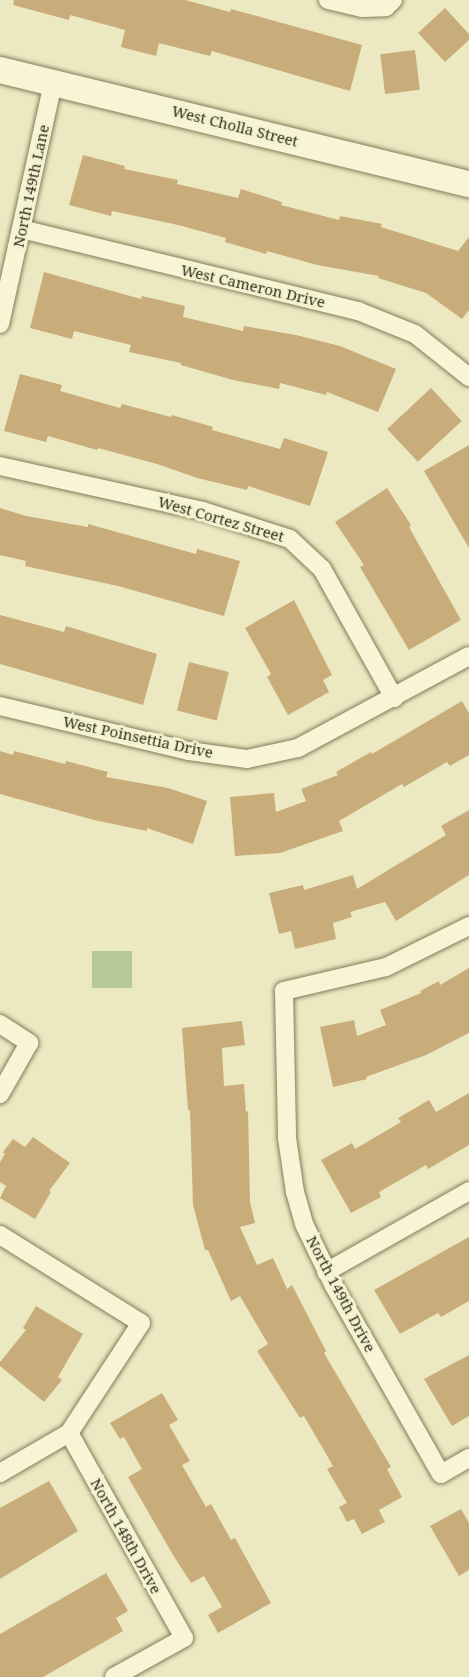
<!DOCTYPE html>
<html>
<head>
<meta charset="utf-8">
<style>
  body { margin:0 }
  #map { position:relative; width:469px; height:1677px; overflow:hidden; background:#ece9c2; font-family:"Noto Serif",serif }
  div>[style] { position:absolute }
  .green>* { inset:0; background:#b7c997; transform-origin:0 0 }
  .building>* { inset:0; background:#c8ad7a; transform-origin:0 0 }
  .roads { filter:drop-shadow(0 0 2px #857b5a) drop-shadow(0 0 2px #857b5a) }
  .street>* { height:18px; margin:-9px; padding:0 9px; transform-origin:9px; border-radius:9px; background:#f7f5d5 }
  .secondary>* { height:26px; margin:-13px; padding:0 13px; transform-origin:13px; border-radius:13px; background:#f7f5d5 }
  span { translate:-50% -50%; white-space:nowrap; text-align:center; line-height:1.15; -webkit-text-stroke:6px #f3f2d1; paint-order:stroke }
  .street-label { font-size:15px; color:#352f1e }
</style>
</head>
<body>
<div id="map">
  <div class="green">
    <i style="left:92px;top:951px;width:40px;height:37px"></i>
  </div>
  <div class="building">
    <i style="clip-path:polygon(14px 0,185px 0,230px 12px,231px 9px,362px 45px,350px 91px,212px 51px,210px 56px,159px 43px,156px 56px,121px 47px,125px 30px,70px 15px,69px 20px,13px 5px)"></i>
    <i style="clip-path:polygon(445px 8px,469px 34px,469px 40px,445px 62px,418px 33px)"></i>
    <i style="left:415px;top:50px;width:40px;height:35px;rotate:83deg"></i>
    <i style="clip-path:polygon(83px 155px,125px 166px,124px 169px,178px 180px,177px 184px,238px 198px,241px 189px,282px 202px,281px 205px,339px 220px,340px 216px,382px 224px,381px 227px,458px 251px,469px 237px,469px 310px,462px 319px,426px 293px,378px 278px,379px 276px,317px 265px,267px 251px,266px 254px,225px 242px,226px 238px,178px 225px,112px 211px,111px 216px,69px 205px)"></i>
    <i style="clip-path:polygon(44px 272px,141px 299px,142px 296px,185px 306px,183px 317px,243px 331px,244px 326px,296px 335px,340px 346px,396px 369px,378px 412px,327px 392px,326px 395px,280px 383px,279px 389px,233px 380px,181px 365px,181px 363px,129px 352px,131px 345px,74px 331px,72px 339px,30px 328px)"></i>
    <i style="clip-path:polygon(20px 374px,62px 385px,60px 391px,120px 408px,122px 404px,171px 417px,172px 415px,213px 427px,212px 430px,280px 449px,284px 438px,328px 452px,310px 506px,248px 486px,247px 490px,197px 478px,157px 464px,98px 448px,97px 450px,48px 436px,46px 442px,4px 431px)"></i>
    <i style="left:431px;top:388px;width:45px;height:60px;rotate:47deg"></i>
    <i style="clip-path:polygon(469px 445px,469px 548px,424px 471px)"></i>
    <i style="clip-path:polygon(387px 488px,411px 525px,409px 527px,461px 620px,409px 650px,360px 567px,364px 565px,335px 522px)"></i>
    <i style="clip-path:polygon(0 508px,26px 516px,88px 527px,88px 524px,196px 554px,197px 549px,240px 561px,224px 616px,118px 586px,25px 566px,26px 561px,0 555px)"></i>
    <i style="clip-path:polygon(294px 600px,332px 675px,323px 680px,329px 692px,288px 715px,267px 677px,271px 674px,245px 628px)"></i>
    <i style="clip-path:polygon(0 615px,64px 632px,66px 626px,157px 654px,143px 705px,0 664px)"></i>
    <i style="left:189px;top:662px;width:41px;height:50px;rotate:14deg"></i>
    <i style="clip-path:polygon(462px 701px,469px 713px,469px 755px,450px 766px,447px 762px,404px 787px,402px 784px,339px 821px,343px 831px,280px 853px,235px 856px,230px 797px,274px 793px,276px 812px,306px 801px,301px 789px,338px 775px,336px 772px,371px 752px,372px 754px)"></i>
    <i style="clip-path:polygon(0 751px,13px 755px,14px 751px,65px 764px,66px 761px,108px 772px,106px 777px,168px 788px,207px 801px,193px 844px,147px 828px,147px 831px,94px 820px,0 794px)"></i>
    <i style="clip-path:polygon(469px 810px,469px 875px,396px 921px,385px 902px,350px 912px,352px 917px,333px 923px,336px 939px,295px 949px,291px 931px,279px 934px,269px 893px,303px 885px,304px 890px,353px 875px,357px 889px,446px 835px,441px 826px)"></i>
    <i style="clip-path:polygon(469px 968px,469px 1033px,426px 1055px,366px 1077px,367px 1079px,333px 1087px,320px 1027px,354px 1020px,357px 1036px,386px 1025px,380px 1010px,421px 993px,420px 991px,439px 981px,440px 985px)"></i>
    <i style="clip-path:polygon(242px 1021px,245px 1045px,222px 1048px,224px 1086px,244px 1084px,246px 1112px,248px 1111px,250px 1202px,255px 1223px,240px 1227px,257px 1265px,273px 1258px,287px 1289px,292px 1285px,326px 1351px,324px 1353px,391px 1467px,387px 1469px,402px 1497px,379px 1510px,385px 1522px,362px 1534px,354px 1519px,347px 1522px,339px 1507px,347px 1503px,327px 1469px,333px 1466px,304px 1416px,300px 1418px,257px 1351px,268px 1344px,240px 1296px,231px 1301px,208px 1250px,205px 1250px,193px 1205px,190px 1110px,188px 1110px,182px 1028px)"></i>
    <i style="clip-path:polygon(469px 1093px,469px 1145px,428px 1169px,426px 1165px,379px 1192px,381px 1197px,351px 1213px,321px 1160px,352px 1143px,355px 1149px,401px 1122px,398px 1118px,429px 1100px,436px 1112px)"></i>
    <i style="clip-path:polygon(33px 1137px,70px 1163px,49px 1191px,51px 1192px,35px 1219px,0 1198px,6px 1186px,0 1182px,0 1162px,5px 1154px,3px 1152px,13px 1139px,25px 1147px)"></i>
    <i style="clip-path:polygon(469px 1237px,469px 1301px,441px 1317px,438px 1313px,400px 1334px,374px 1290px)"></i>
    <i style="clip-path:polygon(36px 1306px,83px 1334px,58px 1377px,62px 1380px,44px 1402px,0 1366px,0 1362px,26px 1330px,23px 1328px)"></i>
    <i style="clip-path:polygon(469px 1355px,469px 1416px,452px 1426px,424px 1379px)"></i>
    <i style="clip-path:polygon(162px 1393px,178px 1420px,169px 1425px,190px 1461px,182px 1465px,206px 1507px,211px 1504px,231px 1540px,235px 1538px,271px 1603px,218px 1633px,208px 1615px,222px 1607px,204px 1576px,191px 1583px,173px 1555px,128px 1477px,142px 1469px,124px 1437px,120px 1439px,110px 1423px)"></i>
    <i style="clip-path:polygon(49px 1481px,78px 1531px,0 1579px,0 1508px)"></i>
    <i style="clip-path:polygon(461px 1509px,469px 1523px,469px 1570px,459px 1576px,430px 1526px)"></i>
    <i style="clip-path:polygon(106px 1573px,128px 1611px,116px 1618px,123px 1631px,43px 1677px,0 1677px,0 1634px)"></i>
  </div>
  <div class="roads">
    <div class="street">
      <i style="left:328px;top:0;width:35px;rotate:13deg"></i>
      <i style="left:362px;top:8px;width:24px;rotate:-2deg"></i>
      <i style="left:386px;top:7px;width:10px;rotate:-45deg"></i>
      <i style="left:21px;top:229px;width:347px;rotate:13.7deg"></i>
      <i style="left:358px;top:311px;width:61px;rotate:22deg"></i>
      <i style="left:415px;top:334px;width:69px;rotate:38.5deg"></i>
      <i style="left:0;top:324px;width:248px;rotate:-77.6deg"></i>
      <i style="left:0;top:466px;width:208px;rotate:12.5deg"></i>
      <i style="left:203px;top:511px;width:91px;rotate:17.8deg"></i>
      <i style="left:290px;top:539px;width:44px;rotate:43.2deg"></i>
      <i style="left:322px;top:569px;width:148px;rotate:60.8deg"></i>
      <i style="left:0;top:706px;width:194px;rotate:13.4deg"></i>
      <i style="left:189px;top:751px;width:59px;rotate:7.9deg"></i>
      <i style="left:247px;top:759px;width:52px;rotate:-12.2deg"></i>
      <i style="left:298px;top:748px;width:194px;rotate:-28.3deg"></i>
      <i style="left:469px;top:926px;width:93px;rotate:153.7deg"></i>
      <i style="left:386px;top:967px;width:105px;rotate:166.8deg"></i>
      <i style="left:284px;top:991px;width:147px;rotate:88.8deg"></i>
      <i style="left:287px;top:1138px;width:55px;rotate:81.6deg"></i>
      <i style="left:295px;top:1192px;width:33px;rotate:74deg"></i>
      <i style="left:304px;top:1224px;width:69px;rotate:64.2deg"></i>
      <i style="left:334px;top:1286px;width:216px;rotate:60.4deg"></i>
      <i style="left:441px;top:1474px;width:32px;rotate:-30deg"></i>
      <i style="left:0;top:1024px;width:35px;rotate:33deg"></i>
      <i style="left:29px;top:1043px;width:59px;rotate:119.6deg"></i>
      <i style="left:0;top:1235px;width:166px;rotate:32deg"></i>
      <i style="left:141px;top:1323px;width:131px;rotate:123.2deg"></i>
      <i style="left:69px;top:1433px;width:80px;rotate:149.9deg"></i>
      <i style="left:326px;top:1272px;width:164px;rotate:-29.5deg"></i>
      <i style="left:69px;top:1433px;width:235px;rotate:60.7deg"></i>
      <i style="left:184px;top:1638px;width:80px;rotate:150.9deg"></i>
    </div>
    <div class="secondary">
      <i style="left:0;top:70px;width:483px;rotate:13.7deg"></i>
    </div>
  </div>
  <div class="street-label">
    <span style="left:235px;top:126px;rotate:14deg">West Cholla Street</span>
    <span style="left:31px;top:186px;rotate:-78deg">North 149th Lane</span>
    <span style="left:253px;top:286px;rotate:13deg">West Cameron Drive</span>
    <span style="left:221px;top:519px;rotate:16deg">West Cortez Street</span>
    <span style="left:138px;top:737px;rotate:12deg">West Poinsettia Drive</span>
    <span style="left:341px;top:1294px;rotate:62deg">North 149th Drive</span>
    <span style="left:126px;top:1536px;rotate:61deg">North 148th Drive</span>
  </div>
</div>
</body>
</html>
